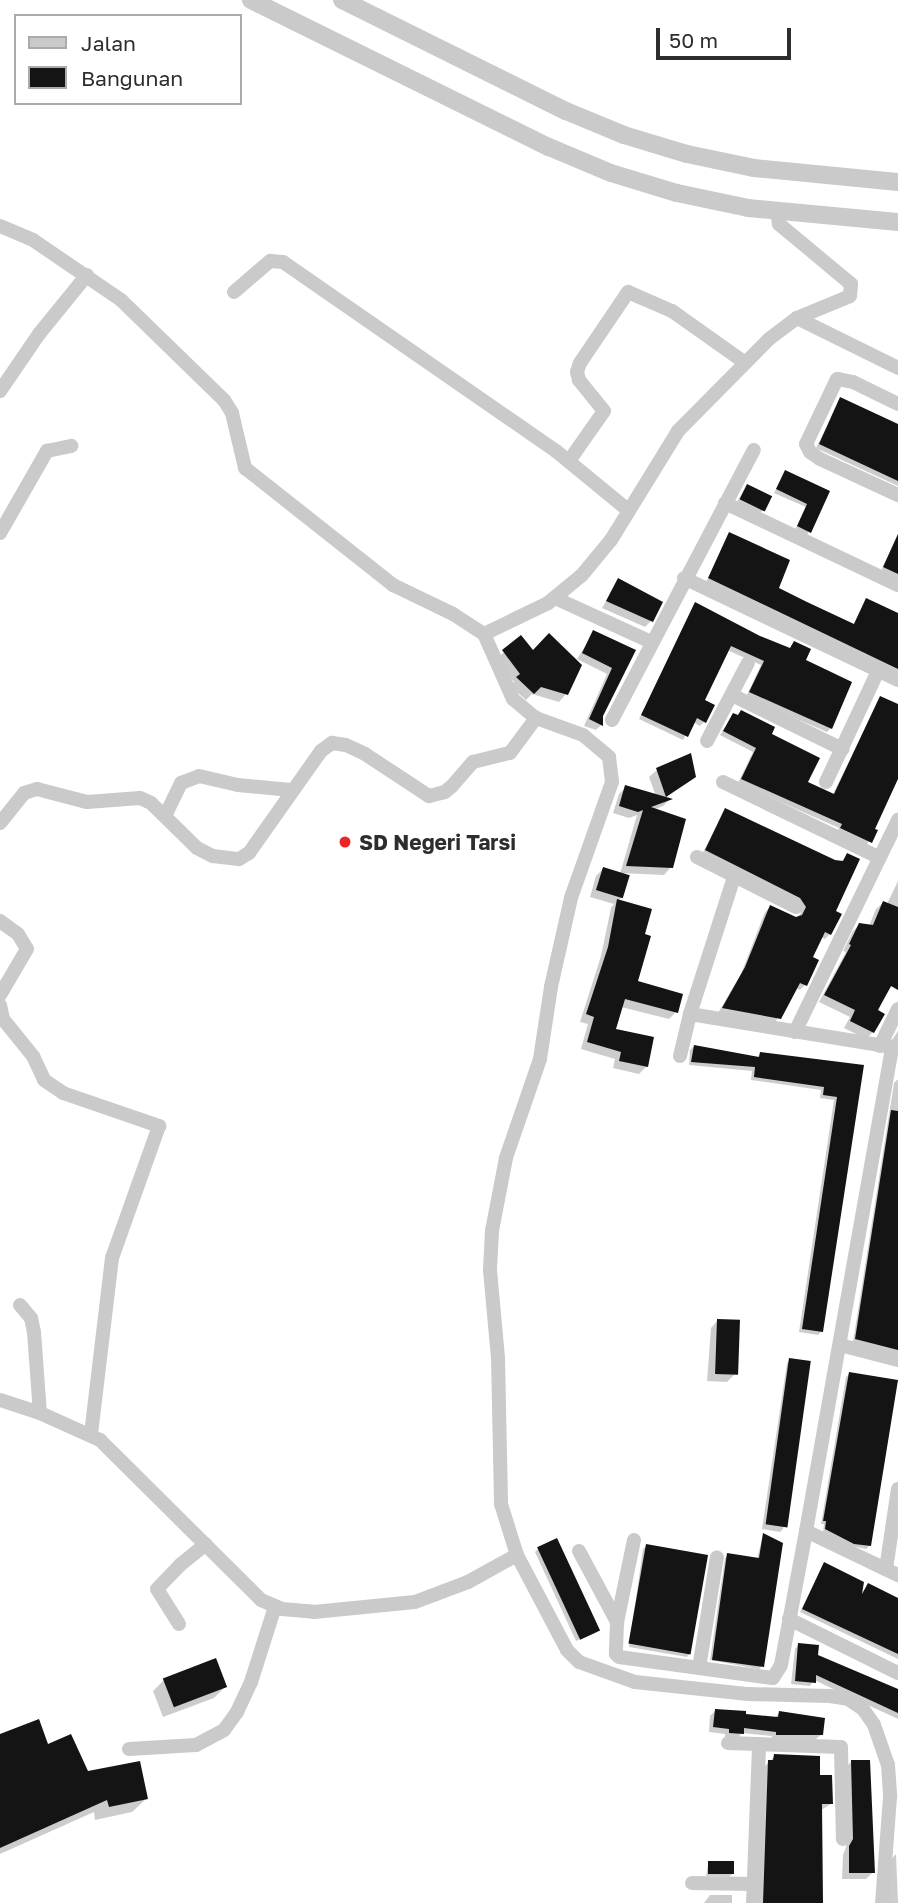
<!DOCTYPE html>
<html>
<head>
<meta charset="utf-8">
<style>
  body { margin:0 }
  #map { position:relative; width:898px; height:1903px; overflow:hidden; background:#fff; font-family:"Golos Text",sans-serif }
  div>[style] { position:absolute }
  .shadow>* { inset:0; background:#0003 }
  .building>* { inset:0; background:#141414; transform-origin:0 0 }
  .minor>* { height:14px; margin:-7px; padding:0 7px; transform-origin:7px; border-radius:7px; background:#cacaca }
  .tertiary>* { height:18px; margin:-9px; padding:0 9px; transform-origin:9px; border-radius:9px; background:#cacaca }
  .dots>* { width:19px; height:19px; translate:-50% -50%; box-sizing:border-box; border:4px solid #fff; border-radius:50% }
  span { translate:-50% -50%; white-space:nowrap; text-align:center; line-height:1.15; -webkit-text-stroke:7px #fff; paint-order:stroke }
  .poi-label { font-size:21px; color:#2d2d2d; font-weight:700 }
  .left { translate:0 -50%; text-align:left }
  .legend { position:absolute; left:14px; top:14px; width:228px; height:91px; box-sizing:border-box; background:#fff; border:2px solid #ababab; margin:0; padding:9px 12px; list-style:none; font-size:21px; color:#2d2d2d }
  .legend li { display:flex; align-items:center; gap:14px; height:35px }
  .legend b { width:35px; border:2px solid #ababab }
  .scale { position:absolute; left:656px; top:28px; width:135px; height:32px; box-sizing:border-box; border:4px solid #2d2d2d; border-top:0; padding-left:9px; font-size:21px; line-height:24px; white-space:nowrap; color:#2d2d2d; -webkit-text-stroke:5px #fff; paint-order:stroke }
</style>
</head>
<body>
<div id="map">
  <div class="shadow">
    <i style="clip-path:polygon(840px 400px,898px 425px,898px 486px,816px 448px)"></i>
    <i style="clip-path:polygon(785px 472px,828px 492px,807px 535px,795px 530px,806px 507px,774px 493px)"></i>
    <i style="clip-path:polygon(744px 490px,763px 510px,760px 513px,737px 502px)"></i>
    <i style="clip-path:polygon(730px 534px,777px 589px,853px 625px,866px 600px,898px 614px,898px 673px,706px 582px)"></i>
    <i style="clip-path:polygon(898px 534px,898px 579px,881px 571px)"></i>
    <i style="clip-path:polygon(619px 580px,651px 621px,645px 627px,602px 608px)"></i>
    <i style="clip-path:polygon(695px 605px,759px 638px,789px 650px,794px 643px,804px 661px,850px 683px,831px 728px,827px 732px,746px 697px,761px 665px,727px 650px,703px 701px,704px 722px,700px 726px,693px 722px,683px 740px,639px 719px)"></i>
    <i style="clip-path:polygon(594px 632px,634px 651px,602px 715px,602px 724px,596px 730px,584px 726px,607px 674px,577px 659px)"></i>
    <i style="clip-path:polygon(521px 638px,566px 694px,559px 702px,532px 694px,526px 700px,510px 686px,514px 682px,496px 659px)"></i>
    <i style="clip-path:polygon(880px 698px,898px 706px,898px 775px,866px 847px,837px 832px,839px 828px,738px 783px,753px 752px,720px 735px,733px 715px,737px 716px,741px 712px,769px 734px,806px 783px,832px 796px)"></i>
    <i style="clip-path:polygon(657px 770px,694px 776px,664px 798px,669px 800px,663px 806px,653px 810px,671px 867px,664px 875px,620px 873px,622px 897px,618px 901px,642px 935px,636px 982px,676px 1012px,669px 1019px,621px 1007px,614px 1030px,647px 1066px,639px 1074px,613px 1068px,615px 1059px,581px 1049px,588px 1024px,580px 1022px,601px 956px,611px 908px,614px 904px,590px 897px,596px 876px,603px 869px,620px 874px,637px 815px,629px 818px,613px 813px,619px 794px,626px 787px,656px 796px,649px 777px)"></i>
    <i style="clip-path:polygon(725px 810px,820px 856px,841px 862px,847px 855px,830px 934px,825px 939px,821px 937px,810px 958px,805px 985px,800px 990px,796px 988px,774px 1024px,718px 1013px,741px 974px,765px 912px,770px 907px,796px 918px,801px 913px,795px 903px,701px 856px)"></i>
    <i style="clip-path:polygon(898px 881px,898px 976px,876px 1011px,873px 1032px,866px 1039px,844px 1028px,850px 1017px,819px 1002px,846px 952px,843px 951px,853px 931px,859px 925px,869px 926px,876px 909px,883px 903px,887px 904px)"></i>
    <i style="clip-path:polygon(898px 1031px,898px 1047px,890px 1043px)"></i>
    <i style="clip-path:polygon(694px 1046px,756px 1059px,760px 1054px,862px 1067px,822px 1331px,818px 1335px,799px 1332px,834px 1100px,820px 1098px,821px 1090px,751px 1080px,752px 1071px,689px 1065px,690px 1050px)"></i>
    <i style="clip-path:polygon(897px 1080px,898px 1080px,898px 1354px,853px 1342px,894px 1083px)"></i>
    <i style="clip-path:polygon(718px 1320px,734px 1375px,727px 1382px,707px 1381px,711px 1328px)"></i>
    <i style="clip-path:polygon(790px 1360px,809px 1362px,783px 1529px,780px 1532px,762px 1529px,787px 1363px)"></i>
    <i style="clip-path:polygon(849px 1374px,869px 1546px,866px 1549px,851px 1546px,823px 1533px,824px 1524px,821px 1524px,846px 1377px)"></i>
    <i style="clip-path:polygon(763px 1535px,762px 1666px,759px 1669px,710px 1660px,725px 1558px,728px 1555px,757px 1559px)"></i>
    <i style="clip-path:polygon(646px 1546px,690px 1653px,687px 1657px,629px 1647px,643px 1549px)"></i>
    <i style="clip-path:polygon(538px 1549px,598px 1630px,595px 1633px,576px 1641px,535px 1552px)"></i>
    <i style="clip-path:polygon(824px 1565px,860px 1597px,868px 1585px,898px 1600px,898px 1659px,800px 1612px)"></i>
    <i style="clip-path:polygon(799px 1644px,816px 1656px,898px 1692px,898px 1719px,814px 1680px,810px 1686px,791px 1684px,795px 1649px)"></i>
    <i style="clip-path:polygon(164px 1680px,225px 1687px,214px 1698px,163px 1717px,153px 1691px)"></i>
    <i style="clip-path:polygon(715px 1711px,774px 1719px,779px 1713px,822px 1734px,816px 1739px,772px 1740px,772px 1736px,742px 1733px,737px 1738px,725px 1738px,725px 1734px,709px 1732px,710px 1716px)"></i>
    <i style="clip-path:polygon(0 1735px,47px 1746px,87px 1773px,146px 1799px,132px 1812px,95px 1820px,94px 1812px,0 1854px)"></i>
    <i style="clip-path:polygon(775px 1756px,819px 1776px,831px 1804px,821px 1810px,821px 1903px,758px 1903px,763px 1768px)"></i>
    <i style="clip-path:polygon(852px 1761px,873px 1872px,866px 1879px,842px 1879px,843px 1855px,846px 1847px,844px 1769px)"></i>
    <i style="clip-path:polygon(896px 1854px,898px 1903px,886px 1903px,889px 1862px)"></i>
    <i style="clip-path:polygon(708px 1864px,733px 1873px,729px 1877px,706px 1876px)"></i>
    <i style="clip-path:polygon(710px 1895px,732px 1895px,732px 1903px,704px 1903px)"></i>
  </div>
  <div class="building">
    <i style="clip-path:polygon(840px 397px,898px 424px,898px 481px,819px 444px)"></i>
    <i style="clip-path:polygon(785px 470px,830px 491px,811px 533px,797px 526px,807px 504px,776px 489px)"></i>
    <i style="left:747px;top:484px;width:28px;height:17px;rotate:26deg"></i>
    <i style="clip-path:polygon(729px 532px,790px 560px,779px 588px,807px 602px,854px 624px,866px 598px,898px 613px,898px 669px,708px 578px)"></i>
    <i style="clip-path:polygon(898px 534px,898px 574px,883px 567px)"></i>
    <i style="clip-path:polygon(618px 578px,663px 602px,653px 622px,606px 601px)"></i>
    <i style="clip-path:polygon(695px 602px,760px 636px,790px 648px,794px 641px,811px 649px,806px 660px,852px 682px,832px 729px,749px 692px,764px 661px,731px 646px,705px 700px,715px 705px,706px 723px,697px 718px,688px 737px,641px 715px)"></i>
    <i style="clip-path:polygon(593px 630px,636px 650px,603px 716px,603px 726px,589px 719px,612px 668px,582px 653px)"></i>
    <i style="clip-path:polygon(549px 633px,582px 665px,568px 695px,541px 687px,534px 694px,516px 677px,520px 674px,502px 650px,521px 635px,533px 650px)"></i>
    <i style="clip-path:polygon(880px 696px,898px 704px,898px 779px,875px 829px,878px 830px,872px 843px,840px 828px,842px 824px,741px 779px,756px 748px,723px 731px,733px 713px,738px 715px,741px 710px,775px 727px,772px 734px,820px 758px,808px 782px,834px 794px)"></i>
    <i style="clip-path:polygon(691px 753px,696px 777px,666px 797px,656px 768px)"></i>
    <i style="clip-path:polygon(625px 785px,673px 799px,651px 807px,686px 819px,673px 868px,626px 866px,643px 810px,638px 812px,619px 806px)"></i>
    <i style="clip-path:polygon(725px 808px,835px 860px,843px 861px,847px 853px,860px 859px,836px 911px,842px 914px,831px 935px,825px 932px,813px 957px,819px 960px,807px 986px,800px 983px,781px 1019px,722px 1008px,745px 967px,770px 905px,796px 917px,802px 915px,806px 907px,800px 898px,705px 850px)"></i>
    <i style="left:603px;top:867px;width:28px;height:24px;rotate:17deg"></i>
    <i style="clip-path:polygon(617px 899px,652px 909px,645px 934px,651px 936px,638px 981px,683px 994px,678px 1013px,625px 999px,616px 1029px,654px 1037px,648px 1067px,619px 1061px,621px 1052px,587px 1042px,594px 1017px,586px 1014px,608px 947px)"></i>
    <i style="clip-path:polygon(883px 901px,898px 907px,898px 990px,891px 986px,878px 1010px,885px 1014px,874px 1033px,850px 1021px,855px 1010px,824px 995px,851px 945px,849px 944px,859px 923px,873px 925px)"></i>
    <i style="clip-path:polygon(694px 1045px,759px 1057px,760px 1052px,864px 1065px,823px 1332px,802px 1329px,837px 1097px,823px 1095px,824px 1087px,754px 1077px,755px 1067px,691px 1062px)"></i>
    <i style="clip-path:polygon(891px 1110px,898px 1111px,898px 1350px,855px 1339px)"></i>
    <i style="left:717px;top:1319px;width:23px;height:55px;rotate:2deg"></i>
    <i style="left:789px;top:1358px;width:22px;height:168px;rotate:8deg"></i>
    <i style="clip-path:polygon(849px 1372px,898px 1380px,871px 1546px,854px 1544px,825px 1529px,826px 1521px,823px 1521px)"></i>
    <i style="clip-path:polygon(763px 1533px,783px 1543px,764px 1667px,712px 1660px,727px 1553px,759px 1558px)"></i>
    <i style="left:557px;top:1538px;width:102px;height:22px;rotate:65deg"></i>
    <i style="left:646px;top:1544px;width:63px;height:101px;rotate:10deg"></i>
    <i style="clip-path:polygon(824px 1562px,864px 1582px,862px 1594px,868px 1583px,898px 1598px,898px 1654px,802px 1609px)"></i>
    <i style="clip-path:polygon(798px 1643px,819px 1645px,818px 1655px,898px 1689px,898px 1713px,816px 1675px,816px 1683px,795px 1681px)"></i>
    <i style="left:216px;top:1658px;width:31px;height:57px;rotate:69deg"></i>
    <i style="clip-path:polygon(715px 1709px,746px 1711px,746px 1714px,778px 1717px,779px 1711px,825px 1718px,823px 1735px,776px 1735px,776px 1732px,744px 1728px,744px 1734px,729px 1733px,729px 1729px,713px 1727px)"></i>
    <i style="clip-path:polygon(39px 1719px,48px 1744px,71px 1734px,88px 1771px,140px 1761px,148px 1799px,109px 1807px,107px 1800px,0 1848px,0 1734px)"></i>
    <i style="clip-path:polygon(774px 1754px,820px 1756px,820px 1775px,832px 1775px,833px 1804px,822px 1804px,823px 1903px,763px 1903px,768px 1760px,773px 1760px)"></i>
    <i style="clip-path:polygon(851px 1760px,870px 1760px,875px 1873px,849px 1873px,849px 1846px,853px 1839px)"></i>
    <i style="left:734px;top:1861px;width:13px;height:26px;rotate:90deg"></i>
  </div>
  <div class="minor">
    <i style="left:0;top:226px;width:36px;rotate:23deg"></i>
    <i style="left:33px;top:240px;width:107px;rotate:34.3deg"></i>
    <i style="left:121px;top:300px;width:144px;rotate:44.2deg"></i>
    <i style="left:224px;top:400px;width:15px;rotate:58deg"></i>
    <i style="left:232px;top:413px;width:57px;rotate:76.7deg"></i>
    <i style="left:245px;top:468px;width:189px;rotate:38.3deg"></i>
    <i style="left:393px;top:585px;width:67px;rotate:25.8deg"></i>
    <i style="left:453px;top:614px;width:37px;rotate:33deg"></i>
    <i style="left:484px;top:634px;width:71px;rotate:66deg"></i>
    <i style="left:513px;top:699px;width:30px;rotate:40deg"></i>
    <i style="left:536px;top:718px;width:50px;rotate:19.9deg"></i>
    <i style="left:583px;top:735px;width:34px;rotate:40deg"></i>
    <i style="left:609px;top:757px;width:25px;rotate:83deg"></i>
    <i style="left:612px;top:782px;width:123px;rotate:109.5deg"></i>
    <i style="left:571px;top:898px;width:91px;rotate:102.7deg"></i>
    <i style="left:551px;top:987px;width:73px;rotate:98.7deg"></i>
    <i style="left:540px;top:1059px;width:105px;rotate:109deg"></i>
    <i style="left:506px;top:1158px;width:74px;rotate:100.9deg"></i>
    <i style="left:492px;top:1231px;width:39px;rotate:93deg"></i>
    <i style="left:490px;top:1270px;width:88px;rotate:84.8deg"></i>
    <i style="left:498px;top:1358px;width:146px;rotate:88.8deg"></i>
    <i style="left:501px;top:1504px;width:53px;rotate:72.6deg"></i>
    <i style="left:517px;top:1555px;width:107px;rotate:62.2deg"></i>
    <i style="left:567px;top:1650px;width:17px;rotate:45deg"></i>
    <i style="left:579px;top:1662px;width:59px;rotate:19.7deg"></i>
    <i style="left:635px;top:1682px;width:114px;rotate:6.1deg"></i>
    <i style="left:748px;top:1694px;width:82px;rotate:1.4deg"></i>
    <i style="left:830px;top:1696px;width:18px;rotate:9deg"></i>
    <i style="left:848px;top:1699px;width:18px;rotate:34deg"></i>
    <i style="left:863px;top:1709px;width:19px;rotate:55deg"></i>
    <i style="left:874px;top:1725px;width:42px;rotate:70.7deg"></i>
    <i style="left:888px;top:1765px;width:32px;rotate:86deg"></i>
    <i style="left:890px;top:1797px;width:106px;rotate:94.3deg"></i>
    <i style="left:234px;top:292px;width:48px;rotate:-40.7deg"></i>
    <i style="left:270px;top:261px;width:13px;rotate:4deg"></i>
    <i style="left:283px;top:262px;width:332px;rotate:34.7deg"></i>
    <i style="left:556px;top:451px;width:94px;rotate:39.4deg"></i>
    <i style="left:797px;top:318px;width:113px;rotate:26.3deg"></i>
    <i style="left:0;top:391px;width:69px;rotate:-55.6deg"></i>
    <i style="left:39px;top:334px;width:76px;rotate:-50.9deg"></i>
    <i style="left:898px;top:404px;width:50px;rotate:-153.9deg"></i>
    <i style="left:853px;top:382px;width:16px;rotate:-169deg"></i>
    <i style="left:837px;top:379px;width:72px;rotate:115.5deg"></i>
    <i style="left:806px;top:444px;width:9px;rotate:63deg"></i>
    <i style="left:810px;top:452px;width:12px;rotate:35deg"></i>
    <i style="left:820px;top:459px;width:86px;rotate:24.8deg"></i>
    <i style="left:569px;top:461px;width:61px;rotate:-55deg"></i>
    <i style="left:604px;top:411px;width:40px;rotate:-129deg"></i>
    <i style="left:579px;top:380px;width:8px;rotate:-104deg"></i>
    <i style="left:577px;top:372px;width:9px;rotate:-72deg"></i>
    <i style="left:580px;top:363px;width:86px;rotate:-55.9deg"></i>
    <i style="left:628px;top:292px;width:48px;rotate:23.4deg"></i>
    <i style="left:672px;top:311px;width:88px;rotate:35.3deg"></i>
    <i style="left:725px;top:503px;width:191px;rotate:25.4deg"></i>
    <i style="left:0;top:533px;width:95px;rotate:-60.2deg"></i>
    <i style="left:47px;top:451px;width:25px;rotate:-12deg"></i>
    <i style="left:684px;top:578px;width:237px;rotate:25.5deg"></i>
    <i style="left:555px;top:598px;width:106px;rotate:24.6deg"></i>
    <i style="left:484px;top:634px;width:71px;rotate:-25.8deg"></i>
    <i style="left:548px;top:603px;width:44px;rotate:-39.5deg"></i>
    <i style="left:582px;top:575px;width:45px;rotate:-50.4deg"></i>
    <i style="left:611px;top:540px;width:128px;rotate:-58.4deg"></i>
    <i style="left:678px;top:431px;width:129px;rotate:-45.3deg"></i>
    <i style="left:769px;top:339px;width:35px;rotate:-37deg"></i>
    <i style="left:797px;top:318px;width:57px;rotate:-22.5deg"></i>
    <i style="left:850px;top:296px;width:12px;rotate:-85deg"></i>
    <i style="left:851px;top:284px;width:94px;rotate:-140.2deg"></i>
    <i style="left:779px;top:224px;width:12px;rotate:-99deg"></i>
    <i style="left:732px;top:695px;width:123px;rotate:26.1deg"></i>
    <i style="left:612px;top:720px;width:305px;rotate:-62.3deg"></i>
    <i style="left:707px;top:741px;width:88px;rotate:-62.3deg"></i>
    <i style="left:723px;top:782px;width:174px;rotate:25.8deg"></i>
    <i style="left:826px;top:782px;width:125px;rotate:-64.9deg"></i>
    <i style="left:165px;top:816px;width:37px;rotate:-64deg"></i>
    <i style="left:181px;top:783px;width:19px;rotate:-21deg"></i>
    <i style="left:199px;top:776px;width:40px;rotate:13deg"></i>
    <i style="left:238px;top:785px;width:53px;rotate:5.4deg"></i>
    <i style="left:0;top:823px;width:38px;rotate:-51deg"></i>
    <i style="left:24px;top:793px;width:14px;rotate:-17deg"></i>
    <i style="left:37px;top:789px;width:52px;rotate:14.6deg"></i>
    <i style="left:87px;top:802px;width:53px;rotate:-4.3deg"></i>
    <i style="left:140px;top:798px;width:12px;rotate:24deg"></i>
    <i style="left:151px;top:803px;width:64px;rotate:44.4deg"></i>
    <i style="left:197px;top:848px;width:18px;rotate:27deg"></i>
    <i style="left:213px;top:856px;width:26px;rotate:7deg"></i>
    <i style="left:239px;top:859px;width:12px;rotate:-31deg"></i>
    <i style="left:249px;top:853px;width:125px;rotate:-54.8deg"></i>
    <i style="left:321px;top:751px;width:14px;rotate:-36deg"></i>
    <i style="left:332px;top:743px;width:14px;rotate:8deg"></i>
    <i style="left:346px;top:745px;width:21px;rotate:25deg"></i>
    <i style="left:365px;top:754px;width:77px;rotate:33.3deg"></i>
    <i style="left:429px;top:796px;width:16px;rotate:-14deg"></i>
    <i style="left:445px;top:792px;width:9px;rotate:-41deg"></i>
    <i style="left:452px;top:786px;width:32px;rotate:-49deg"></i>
    <i style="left:473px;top:762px;width:38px;rotate:-14deg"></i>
    <i style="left:510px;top:753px;width:44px;rotate:-53.4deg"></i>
    <i style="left:697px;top:857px;width:111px;rotate:26.8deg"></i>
    <i style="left:0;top:921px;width:22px;rotate:36deg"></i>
    <i style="left:18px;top:934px;width:17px;rotate:59deg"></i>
    <i style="left:27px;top:949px;width:53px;rotate:120.4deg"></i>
    <i style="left:0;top:1005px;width:14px;rotate:78deg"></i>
    <i style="left:3px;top:1019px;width:48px;rotate:51deg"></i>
    <i style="left:33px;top:1056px;width:26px;rotate:65deg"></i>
    <i style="left:44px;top:1080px;width:23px;rotate:34deg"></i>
    <i style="left:63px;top:1093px;width:102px;rotate:19deg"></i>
    <i style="left:159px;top:1126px;width:140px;rotate:109.6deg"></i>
    <i style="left:112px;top:1258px;width:177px;rotate:96.8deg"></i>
    <i style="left:690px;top:1014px;width:211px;rotate:9.3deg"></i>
    <i style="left:795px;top:1032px;width:236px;rotate:-64.1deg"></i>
    <i style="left:880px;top:1046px;width:41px;rotate:-64.1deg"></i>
    <i style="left:680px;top:1056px;width:43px;rotate:-76.6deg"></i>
    <i style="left:690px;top:1014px;width:147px;rotate:-72.2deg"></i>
    <i style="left:20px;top:1305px;width:17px;rotate:50deg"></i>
    <i style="left:31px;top:1318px;width:14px;rotate:78deg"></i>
    <i style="left:34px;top:1332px;width:81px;rotate:85.8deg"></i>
    <i style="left:840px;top:1345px;width:60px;rotate:14.5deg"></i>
    <i style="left:0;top:1400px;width:42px;rotate:18deg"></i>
    <i style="left:40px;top:1413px;width:66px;rotate:24.2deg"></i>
    <i style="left:100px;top:1440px;width:227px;rotate:44.8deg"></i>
    <i style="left:261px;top:1600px;width:23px;rotate:23deg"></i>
    <i style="left:282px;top:1609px;width:32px;rotate:5deg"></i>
    <i style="left:314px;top:1612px;width:101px;rotate:-5.7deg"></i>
    <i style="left:415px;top:1602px;width:57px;rotate:-20.7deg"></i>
    <i style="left:468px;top:1582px;width:56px;rotate:-28.9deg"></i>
    <i style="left:806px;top:1531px;width:102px;rotate:25.6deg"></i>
    <i style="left:634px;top:1540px;width:84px;rotate:101.7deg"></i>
    <i style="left:617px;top:1622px;width:32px;rotate:92deg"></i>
    <i style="left:616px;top:1654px;width:4px;rotate:45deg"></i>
    <i style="left:619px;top:1657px;width:155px;rotate:7.8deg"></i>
    <i style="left:773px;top:1678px;width:15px;rotate:-58deg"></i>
    <i style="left:781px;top:1665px;width:136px;rotate:-79.4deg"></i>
    <i style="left:806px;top:1531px;width:492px;rotate:-79.9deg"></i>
    <i style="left:579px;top:1551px;width:81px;rotate:61.8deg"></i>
    <i style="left:886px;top:1569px;width:81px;rotate:-81.5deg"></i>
    <i style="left:789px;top:1619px;width:122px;rotate:26.4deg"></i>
    <i style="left:179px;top:1624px;width:41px;rotate:-122.2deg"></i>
    <i style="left:157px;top:1589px;width:33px;rotate:-46deg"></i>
    <i style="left:180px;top:1565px;width:33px;rotate:-39deg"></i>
    <i style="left:699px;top:1668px;width:112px;rotate:-80.8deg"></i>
    <i style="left:728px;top:1743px;width:113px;rotate:2deg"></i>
    <i style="left:841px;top:1747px;width:92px;rotate:88.8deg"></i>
    <i style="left:129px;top:1749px;width:67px;rotate:-3.4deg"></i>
    <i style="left:196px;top:1745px;width:32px;rotate:-28deg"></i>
    <i style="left:224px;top:1730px;width:22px;rotate:-54deg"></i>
    <i style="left:237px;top:1712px;width:33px;rotate:-65deg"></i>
    <i style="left:251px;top:1682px;width:79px;rotate:-72.3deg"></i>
    <i style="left:692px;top:1883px;width:61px;rotate:0.9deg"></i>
    <i style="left:753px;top:1903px;width:159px;rotate:-87.8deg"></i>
  </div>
  <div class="tertiary">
    <i style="left:251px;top:0;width:332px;rotate:26.3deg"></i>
    <i style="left:549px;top:147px;width:67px;rotate:22.8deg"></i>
    <i style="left:611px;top:173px;width:69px;rotate:16.9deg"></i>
    <i style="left:677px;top:193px;width:73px;rotate:11.9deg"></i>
    <i style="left:748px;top:208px;width:151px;rotate:5.3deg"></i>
    <i style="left:342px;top:0;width:250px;rotate:26.4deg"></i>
    <i style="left:566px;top:111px;width:63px;rotate:22.5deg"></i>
    <i style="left:624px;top:135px;width:66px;rotate:16.8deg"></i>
    <i style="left:687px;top:154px;width:68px;rotate:11.8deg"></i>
    <i style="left:754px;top:168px;width:145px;rotate:5.6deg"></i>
  </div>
  <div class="dots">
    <i style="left:345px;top:842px;background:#ec2627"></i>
  </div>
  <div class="poi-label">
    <span class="left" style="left:359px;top:842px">SD Negeri Tarsi</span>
  </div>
  <ul class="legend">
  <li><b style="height:9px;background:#cacaca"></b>Jalan</li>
  <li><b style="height:19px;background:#141414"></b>Bangunan</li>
  </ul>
  <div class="scale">50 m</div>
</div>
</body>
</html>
